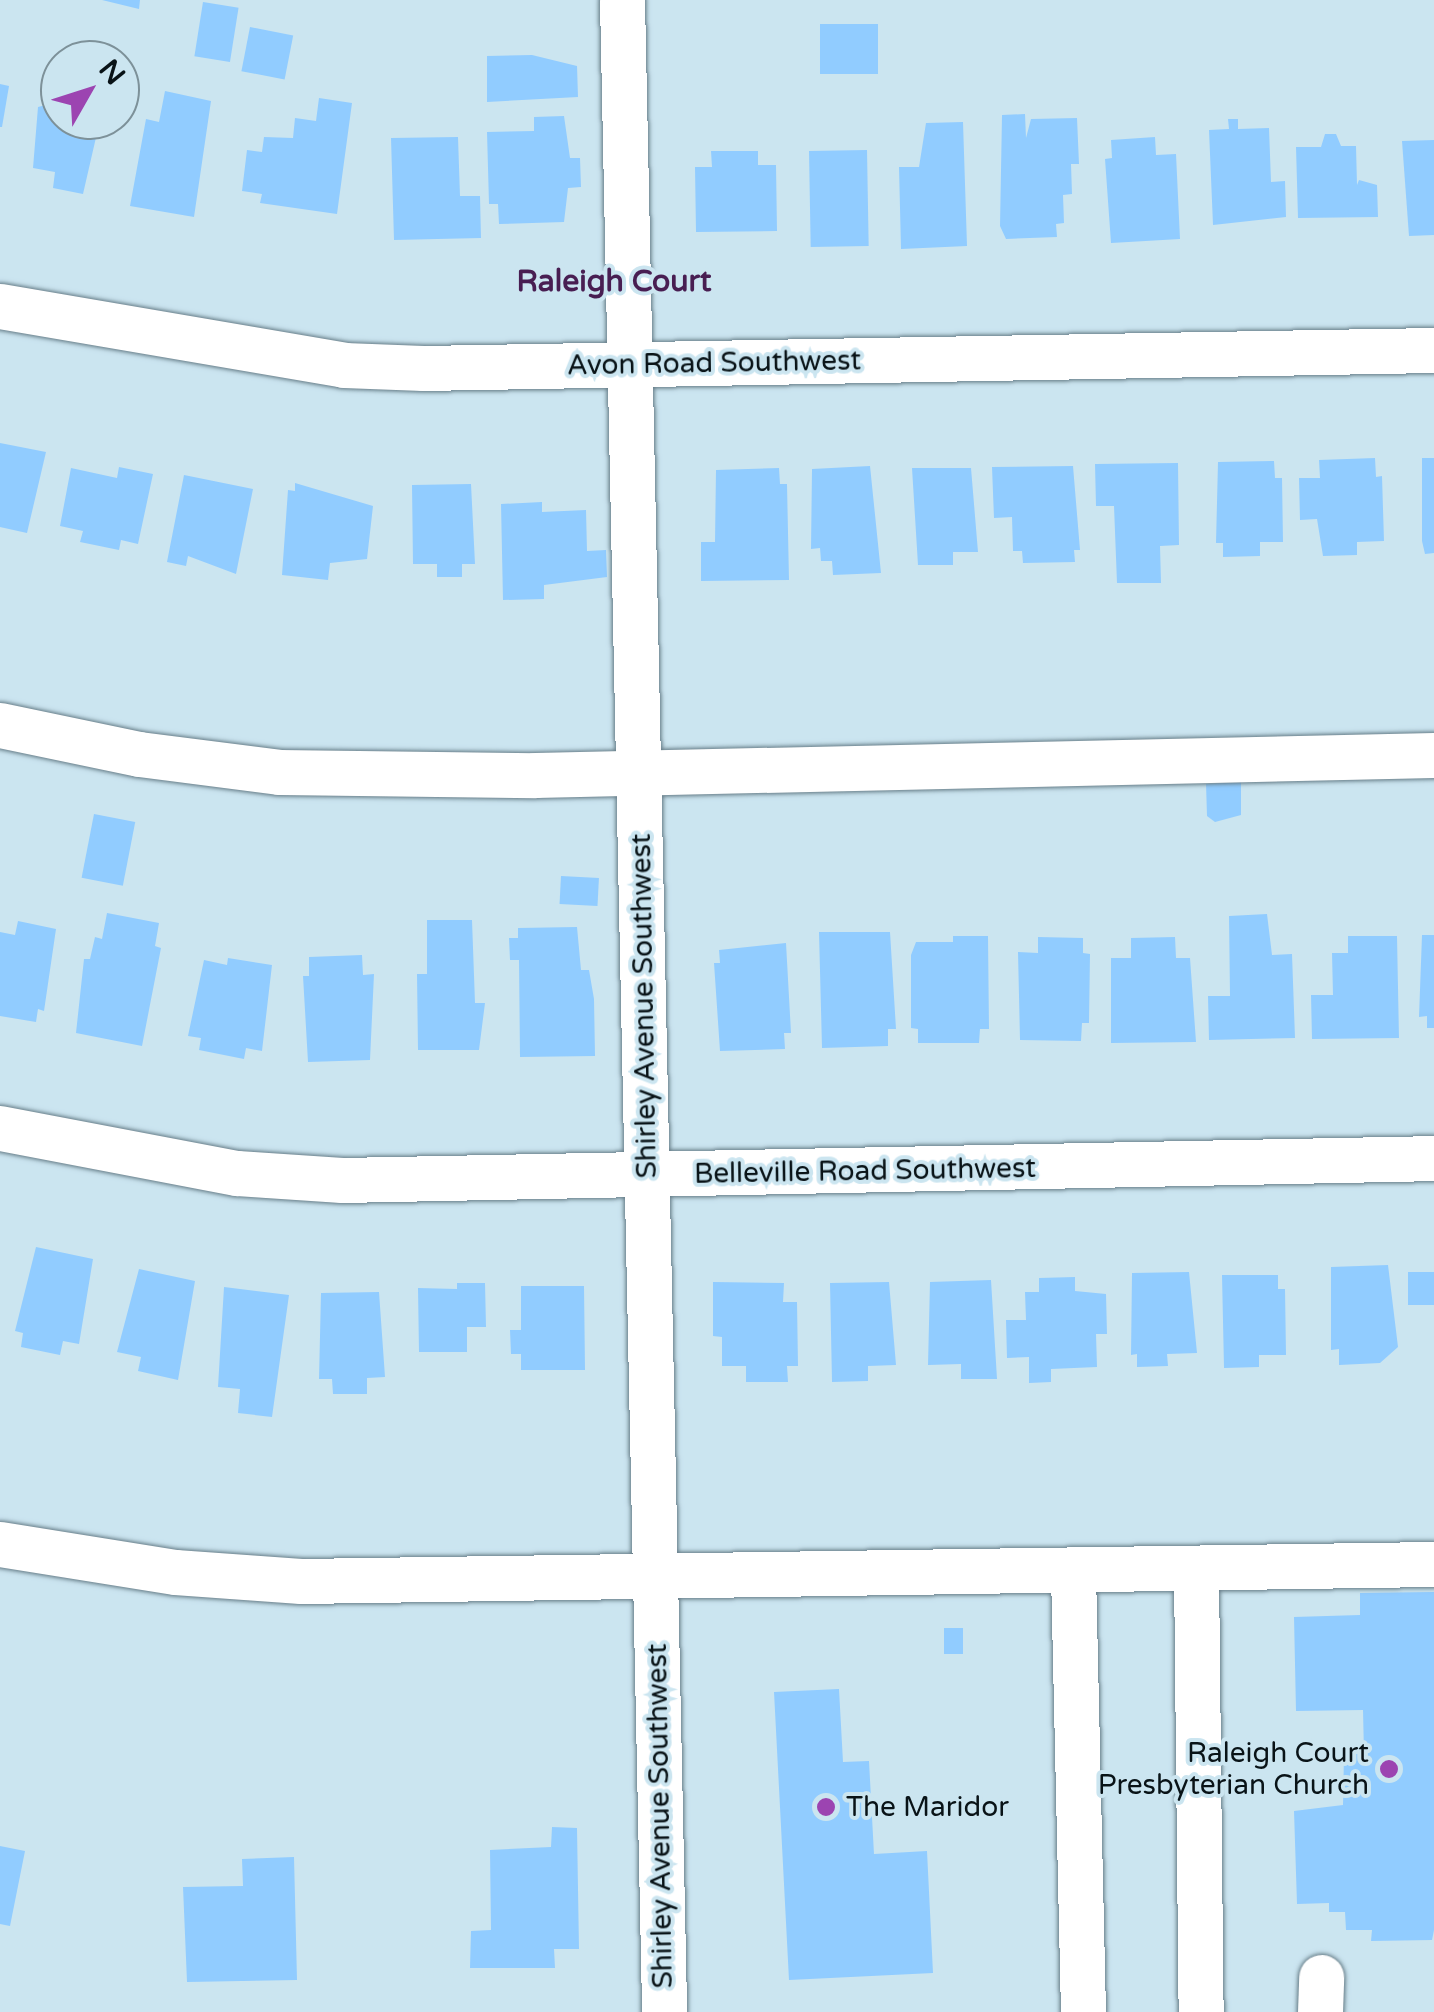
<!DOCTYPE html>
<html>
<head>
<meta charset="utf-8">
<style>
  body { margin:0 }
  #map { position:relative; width:1434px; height:2012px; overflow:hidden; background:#cbe5f0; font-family:"Varela Round",sans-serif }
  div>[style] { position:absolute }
  .building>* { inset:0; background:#91ccff; transform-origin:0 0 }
  .roads { filter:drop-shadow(0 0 2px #677e89) drop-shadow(0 0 2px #677e89) }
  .minor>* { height:45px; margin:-22.5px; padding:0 22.5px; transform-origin:22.5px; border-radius:22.5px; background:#fff }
  .dots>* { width:28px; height:28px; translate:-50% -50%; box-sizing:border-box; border:5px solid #cbe5f0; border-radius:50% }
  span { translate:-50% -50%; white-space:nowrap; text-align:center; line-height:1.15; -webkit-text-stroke:8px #cbe5f0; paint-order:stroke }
  .street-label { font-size:28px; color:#091317 }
  .poi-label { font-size:28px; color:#091317 }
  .right { translate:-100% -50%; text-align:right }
  .left { translate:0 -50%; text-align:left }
  .neighbourhood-label { font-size:30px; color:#481e52; font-weight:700 }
  .north { position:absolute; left:40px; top:40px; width:100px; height:100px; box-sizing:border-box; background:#cbe5f0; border:2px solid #7d9199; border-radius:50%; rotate:51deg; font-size:28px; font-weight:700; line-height:40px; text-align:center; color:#091317 }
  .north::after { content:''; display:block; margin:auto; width:35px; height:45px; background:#9c44b1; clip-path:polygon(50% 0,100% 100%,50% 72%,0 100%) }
</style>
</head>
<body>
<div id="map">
  <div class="building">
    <i style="clip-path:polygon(102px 0,140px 0,139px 9px)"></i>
    <i style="left:203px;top:2px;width:36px;height:55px;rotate:9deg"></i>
    <i style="left:820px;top:24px;width:58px;height:50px"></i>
    <i style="left:250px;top:27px;width:44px;height:45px;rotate:11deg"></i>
    <i style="clip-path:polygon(532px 55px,577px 66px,578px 97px,487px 102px,487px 56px)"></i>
    <i style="clip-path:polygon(0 84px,9px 86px,2px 127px,0 127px)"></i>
    <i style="clip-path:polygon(53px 91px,60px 93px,60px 120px,100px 120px,83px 194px,53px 188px,55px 172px,33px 168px,38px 107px,50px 104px)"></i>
    <i style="clip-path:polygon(165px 91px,211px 101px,194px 217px,130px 206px,146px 119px,159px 122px)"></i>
    <i style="clip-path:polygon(319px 98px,352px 103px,337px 214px,260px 203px,262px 194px,242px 191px,247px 150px,262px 152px,264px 137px,293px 138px,295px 118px,316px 121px)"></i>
    <i style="clip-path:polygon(1025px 114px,1026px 138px,1031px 119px,1077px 118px,1079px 164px,1071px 164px,1072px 194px,1063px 195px,1064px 223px,1056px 224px,1057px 237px,1006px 239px,1000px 226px,1002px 115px)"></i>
    <i style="clip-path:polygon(564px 116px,570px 158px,580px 158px,581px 187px,568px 188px,564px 222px,499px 224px,498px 204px,489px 204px,487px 132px,534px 131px,534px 117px)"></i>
    <i style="clip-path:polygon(1228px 119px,1238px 119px,1238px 129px,1269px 128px,1271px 182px,1285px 181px,1286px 217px,1213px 225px,1209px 130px,1229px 129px)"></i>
    <i style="clip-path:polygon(963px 122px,967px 246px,901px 249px,899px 167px,919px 167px,926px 123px)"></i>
    <i style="clip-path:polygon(1325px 134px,1336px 134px,1341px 146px,1356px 146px,1357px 185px,1359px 180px,1377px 185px,1378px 217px,1298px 218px,1296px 147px,1321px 147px)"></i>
    <i style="clip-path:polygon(458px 137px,460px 196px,480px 196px,481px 238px,394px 240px,391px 138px)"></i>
    <i style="clip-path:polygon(1155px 137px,1156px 155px,1176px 154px,1180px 239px,1111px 243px,1105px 159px,1112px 158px,1111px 140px)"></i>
    <i style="clip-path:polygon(1434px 140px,1434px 235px,1409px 236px,1402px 141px)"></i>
    <i style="left:867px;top:150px;width:96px;height:58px;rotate:89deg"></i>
    <i style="clip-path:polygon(711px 151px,758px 151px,758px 165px,776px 165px,777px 231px,696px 232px,695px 167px,712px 167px)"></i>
    <i style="clip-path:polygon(0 443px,46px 452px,27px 533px,0 527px)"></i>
    <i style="clip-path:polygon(1375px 458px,1376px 477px,1382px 476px,1384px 541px,1357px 542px,1357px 555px,1323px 556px,1317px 519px,1300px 520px,1299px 478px,1320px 478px,1319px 460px)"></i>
    <i style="clip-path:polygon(1422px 458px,1434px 458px,1434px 553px,1425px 554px,1422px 541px)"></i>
    <i style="clip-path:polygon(1274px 461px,1275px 478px,1282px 478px,1283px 542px,1260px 542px,1260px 556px,1223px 557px,1223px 543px,1216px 543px,1218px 462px)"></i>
    <i style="clip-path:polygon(1178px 463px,1179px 545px,1160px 546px,1161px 583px,1117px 583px,1114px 506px,1096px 506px,1095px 464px)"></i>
    <i style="clip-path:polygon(870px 466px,881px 573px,833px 575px,832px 561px,821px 561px,820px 548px,811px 549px,812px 469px)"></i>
    <i style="clip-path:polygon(1073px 466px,1080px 550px,1074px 550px,1075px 562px,1023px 563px,1022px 551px,1013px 551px,1012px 517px,994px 518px,992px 467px)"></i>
    <i style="clip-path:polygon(119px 467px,153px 474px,138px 544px,121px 540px,119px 550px,80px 542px,83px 531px,60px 526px,71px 468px,117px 478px)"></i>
    <i style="clip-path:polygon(779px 468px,780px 484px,787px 484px,789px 580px,701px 581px,701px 542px,715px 542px,716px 470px)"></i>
    <i style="clip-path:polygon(912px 468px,971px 468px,978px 552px,953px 552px,953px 565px,918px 565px)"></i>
    <i style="clip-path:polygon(184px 475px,253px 489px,236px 574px,188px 556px,186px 566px,167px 562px)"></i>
    <i style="clip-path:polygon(295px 483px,373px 506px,367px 559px,330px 563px,328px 580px,282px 575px,288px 490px,295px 491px)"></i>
    <i style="clip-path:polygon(471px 484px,475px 564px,462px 564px,462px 577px,437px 577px,437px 564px,413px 564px,412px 485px)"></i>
    <i style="clip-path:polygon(542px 502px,542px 512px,586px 510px,587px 551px,606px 550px,607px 577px,544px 585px,544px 599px,503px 600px,501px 504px)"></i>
    <i style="clip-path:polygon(1241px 782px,1241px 815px,1215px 822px,1207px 816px,1206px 784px)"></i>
    <i style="left:94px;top:814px;width:42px;height:65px;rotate:11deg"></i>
    <i style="left:561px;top:876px;width:38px;height:28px;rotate:3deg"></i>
    <i style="clip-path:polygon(107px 913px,159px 923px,155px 946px,161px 948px,142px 1046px,76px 1033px,84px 959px,90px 959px,95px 937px,102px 939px)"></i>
    <i style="clip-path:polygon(1267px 914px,1272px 955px,1292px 954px,1295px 1038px,1209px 1040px,1208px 996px,1230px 996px,1229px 916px)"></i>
    <i style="clip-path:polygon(427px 920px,472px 920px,475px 1003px,485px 1003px,479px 1050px,418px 1050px,417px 974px,427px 974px)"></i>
    <i style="clip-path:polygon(18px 921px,56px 929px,44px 1011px,38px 1009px,36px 1022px,0 1016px,0 932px,15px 935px)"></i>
    <i style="clip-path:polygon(577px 927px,581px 970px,589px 970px,594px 999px,595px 1056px,520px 1057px,519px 960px,510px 960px,509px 938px,518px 938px,518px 928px)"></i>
    <i style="clip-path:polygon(819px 932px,890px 932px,896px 1029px,888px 1029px,888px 1046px,822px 1048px)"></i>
    <i style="clip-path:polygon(1422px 935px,1434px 935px,1434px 1028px,1427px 1028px,1427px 1016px,1419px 1017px)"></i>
    <i style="clip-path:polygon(953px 936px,988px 936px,989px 1029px,980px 1029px,979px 1043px,918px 1043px,918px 1029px,911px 1028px,911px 955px,916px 942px,953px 942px)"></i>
    <i style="clip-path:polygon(1348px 936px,1397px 936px,1399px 1038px,1312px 1039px,1311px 995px,1333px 995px,1332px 953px,1348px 953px)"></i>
    <i style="clip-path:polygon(1038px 937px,1083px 938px,1083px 953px,1090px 954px,1089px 1023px,1082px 1023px,1081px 1041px,1020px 1040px,1018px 952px,1038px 953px)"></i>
    <i style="clip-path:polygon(1175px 937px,1176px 958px,1190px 958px,1196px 1042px,1111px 1043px,1111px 958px,1131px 958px,1131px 938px)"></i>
    <i style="clip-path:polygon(786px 943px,791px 1033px,784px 1033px,785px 1049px,720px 1051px,714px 963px,720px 963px,719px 950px)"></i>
    <i style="clip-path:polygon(362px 955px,363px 975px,374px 974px,370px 1060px,308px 1062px,303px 976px,309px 976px,309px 957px)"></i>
    <i style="clip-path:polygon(228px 958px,272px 965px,262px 1051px,246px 1048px,244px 1059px,199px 1050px,201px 1038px,188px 1036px,204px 960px,227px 965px)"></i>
    <i style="clip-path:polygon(36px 1247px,93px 1259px,79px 1344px,63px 1341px,60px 1355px,21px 1347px,23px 1333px,15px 1331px)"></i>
    <i style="clip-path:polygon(1388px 1265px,1398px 1347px,1380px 1363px,1339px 1365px,1339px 1349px,1331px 1350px,1331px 1267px)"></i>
    <i style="clip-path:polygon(139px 1269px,195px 1281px,178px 1380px,138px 1371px,141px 1357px,117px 1352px)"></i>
    <i style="clip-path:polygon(1189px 1272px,1197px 1353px,1167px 1354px,1168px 1366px,1137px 1367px,1137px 1354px,1131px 1355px,1132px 1273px)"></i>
    <i style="left:1408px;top:1272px;width:26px;height:33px"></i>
    <i style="clip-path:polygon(1222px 1275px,1278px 1275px,1278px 1289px,1285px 1289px,1286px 1355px,1259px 1355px,1259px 1367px,1224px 1368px)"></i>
    <i style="clip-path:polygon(1075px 1277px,1075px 1291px,1106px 1294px,1107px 1334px,1096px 1334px,1097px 1367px,1051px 1369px,1051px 1382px,1029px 1383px,1029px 1357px,1007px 1358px,1006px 1320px,1026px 1320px,1025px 1292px,1039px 1292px,1039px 1278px)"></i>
    <i style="clip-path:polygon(991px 1280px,997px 1379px,961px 1379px,961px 1364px,928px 1365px,930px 1282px)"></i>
    <i style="clip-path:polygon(713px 1282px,784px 1283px,783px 1302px,797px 1302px,798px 1366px,787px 1366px,788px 1382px,746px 1382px,746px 1366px,722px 1366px,722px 1337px,713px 1336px)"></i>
    <i style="clip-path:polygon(889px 1282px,896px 1365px,868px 1366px,868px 1381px,832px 1382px,830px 1283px)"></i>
    <i style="clip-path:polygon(457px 1283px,485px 1283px,486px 1327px,467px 1327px,467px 1352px,419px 1352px,418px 1288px,457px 1289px)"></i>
    <i style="clip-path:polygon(521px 1286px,584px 1286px,585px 1370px,521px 1370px,521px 1354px,511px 1354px,510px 1330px,521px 1330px)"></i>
    <i style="clip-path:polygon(224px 1287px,289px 1295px,272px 1417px,238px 1413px,240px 1389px,218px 1387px)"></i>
    <i style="clip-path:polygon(379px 1292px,385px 1377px,367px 1378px,367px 1394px,333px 1394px,332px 1379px,319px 1379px,321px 1293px)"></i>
    <i style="clip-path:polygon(1434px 1592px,1434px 1930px,1432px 1940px,1371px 1941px,1372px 1930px,1346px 1930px,1345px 1912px,1329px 1912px,1329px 1903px,1297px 1904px,1294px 1811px,1343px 1805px,1344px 1754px,1364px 1754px,1363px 1710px,1296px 1711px,1294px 1617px,1360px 1615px,1360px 1593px)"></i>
    <i style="left:963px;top:1628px;width:26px;height:19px;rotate:90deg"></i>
    <i style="clip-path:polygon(839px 1689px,843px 1762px,869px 1761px,874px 1854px,927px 1851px,933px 1973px,789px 1980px,774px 1692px)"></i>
    <i style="clip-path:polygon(552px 1827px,577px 1828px,579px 1949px,554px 1949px,555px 1968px,470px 1968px,471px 1931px,491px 1930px,490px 1850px,551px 1847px)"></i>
    <i style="clip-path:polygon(0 1846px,25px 1851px,10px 1926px,0 1924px)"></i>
    <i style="clip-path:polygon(294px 1857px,297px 1980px,187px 1982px,183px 1887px,243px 1886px,242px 1859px)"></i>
  </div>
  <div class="roads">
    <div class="minor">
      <i style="left:622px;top:0;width:2012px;rotate:88.8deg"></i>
      <i style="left:0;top:306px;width:349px;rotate:9.7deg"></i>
      <i style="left:344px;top:365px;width:79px;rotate:2.2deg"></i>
      <i style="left:423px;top:368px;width:1011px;rotate:-1.02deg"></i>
      <i style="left:0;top:725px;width:142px;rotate:11.8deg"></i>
      <i style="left:139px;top:754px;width:141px;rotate:7.3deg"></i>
      <i style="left:279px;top:772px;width:256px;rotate:0.7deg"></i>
      <i style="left:535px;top:775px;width:899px;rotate:-1.27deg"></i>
      <i style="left:0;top:1128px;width:241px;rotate:10.8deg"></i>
      <i style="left:237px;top:1173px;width:105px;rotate:3.8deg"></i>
      <i style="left:342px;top:1180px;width:1092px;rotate:-1.15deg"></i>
      <i style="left:0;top:1544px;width:177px;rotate:9.1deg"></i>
      <i style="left:175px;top:1572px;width:126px;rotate:4.1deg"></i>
      <i style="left:301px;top:1581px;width:1133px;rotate:-0.86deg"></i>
      <i style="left:1196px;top:1568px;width:444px;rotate:89.4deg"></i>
      <i style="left:1073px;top:1572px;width:440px;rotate:88.7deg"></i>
      <i style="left:1320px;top:2012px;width:35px;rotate:-88deg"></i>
    </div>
  </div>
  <div class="dots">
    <i style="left:1389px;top:1769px;background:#9c44b1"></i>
    <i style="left:826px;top:1807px;background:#9c44b1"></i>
  </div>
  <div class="street-label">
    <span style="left:714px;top:363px;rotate:-1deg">Avon Road Southwest</span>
    <span style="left:644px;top:1006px;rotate:-91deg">Shirley Avenue Southwest</span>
    <span style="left:865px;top:1171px;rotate:-1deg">Belleville Road Southwest</span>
    <span style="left:660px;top:1816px;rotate:-91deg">Shirley Avenue Southwest</span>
  </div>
  <div class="poi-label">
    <span class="right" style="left:1369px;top:1769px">Raleigh Court<br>Presbyterian Church</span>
    <span class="left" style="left:846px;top:1807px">The Maridor</span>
  </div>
  <div class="neighbourhood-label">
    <span style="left:614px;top:282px">Raleigh Court</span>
  </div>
  <div class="north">N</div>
</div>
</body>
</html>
